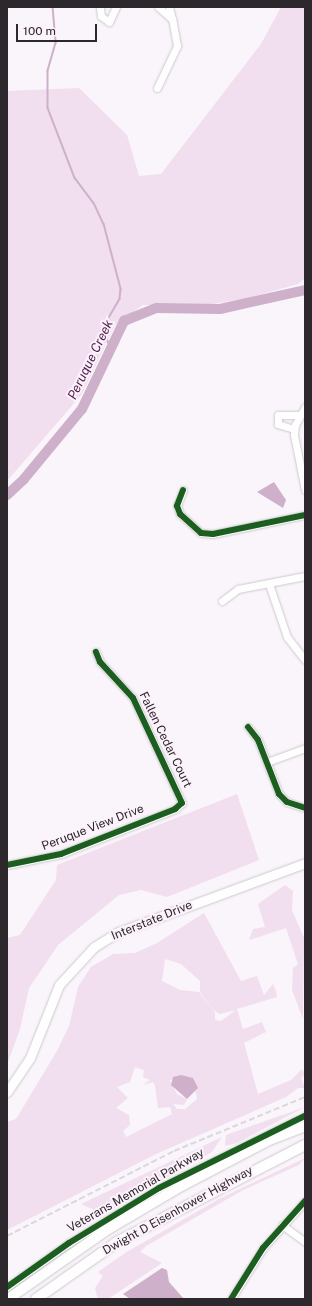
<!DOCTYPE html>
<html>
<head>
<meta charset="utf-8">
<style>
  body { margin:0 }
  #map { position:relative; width:312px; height:1306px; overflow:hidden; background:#faf5fa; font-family:"Public Sans",sans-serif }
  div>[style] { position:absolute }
  .green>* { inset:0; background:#f1deef }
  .water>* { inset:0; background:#ceb0cb }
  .stream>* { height:1.5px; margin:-0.75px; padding:0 0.75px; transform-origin:0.75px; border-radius:0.75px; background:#ceb0cb }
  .river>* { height:10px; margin:-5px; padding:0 5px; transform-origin:5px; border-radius:5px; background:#ceb0cb }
  .roads { filter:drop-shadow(0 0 1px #cdc9cd) drop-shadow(0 0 1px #cdc9cd) }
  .minor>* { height:7px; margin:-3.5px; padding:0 3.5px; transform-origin:3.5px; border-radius:3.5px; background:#fefefe }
  .major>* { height:9px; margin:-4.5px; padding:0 4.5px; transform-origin:4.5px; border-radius:4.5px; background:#fefefe }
  .highway>* { height:10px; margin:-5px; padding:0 5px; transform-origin:5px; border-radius:5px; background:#fefefe }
  .rail>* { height:1.5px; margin-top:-0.75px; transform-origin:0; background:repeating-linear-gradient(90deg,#dad8da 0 6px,transparent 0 9px) }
  .cycleway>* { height:6px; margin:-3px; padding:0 3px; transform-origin:3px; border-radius:3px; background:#1b5e20 }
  span { translate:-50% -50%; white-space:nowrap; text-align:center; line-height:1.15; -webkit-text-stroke:4px #fdf2fc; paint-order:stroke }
  .street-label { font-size:12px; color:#2c282c }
  .water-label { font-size:13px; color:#501f4d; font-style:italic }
  .frame { position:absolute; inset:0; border:8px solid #2c282c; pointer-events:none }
  .scale { position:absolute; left:16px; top:24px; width:81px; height:18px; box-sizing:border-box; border:2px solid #2c282c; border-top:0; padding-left:5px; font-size:12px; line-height:14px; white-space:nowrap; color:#2c282c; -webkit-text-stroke:3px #fdf2fc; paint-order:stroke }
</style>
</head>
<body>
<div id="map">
  <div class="green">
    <i style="clip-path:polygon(281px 7px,305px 7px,305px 278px,298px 284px,248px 298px,200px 306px,143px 305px,115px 325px,82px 394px,7px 481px,7px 91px,79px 88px,127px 135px,139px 176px,161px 174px,261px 44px)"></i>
    <i style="clip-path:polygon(237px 794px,259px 860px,167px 897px,141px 890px,119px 895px,58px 945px,29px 988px,20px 1029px,7px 1065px,7px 938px,20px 935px,56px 880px,57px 865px)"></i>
    <i style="clip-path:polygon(285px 885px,293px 891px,292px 910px,304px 938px,303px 1019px,292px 990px,293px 968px,298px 964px,286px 928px,249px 940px,253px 929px,265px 927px,258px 904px)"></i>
    <i style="clip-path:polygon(evenodd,204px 913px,241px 981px,257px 976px,264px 995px,273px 984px,276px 991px,277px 997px,237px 1009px,243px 1029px,262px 1022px,266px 1032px,244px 1043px,258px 1094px,291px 1080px,302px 1069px,305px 1074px,301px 1078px,305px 1088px,298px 1088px,286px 1097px,156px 1154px,7px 1230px,7px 1122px,16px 1119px,57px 1051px,69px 1026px,78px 987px,91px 967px,113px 954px,135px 953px,157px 943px,204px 913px,165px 959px,181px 964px,200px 981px,200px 992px,213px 1010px,220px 1014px,236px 1010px,221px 1021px,215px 1020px,215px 1013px,199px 992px,180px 990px,162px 981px,165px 959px,204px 913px,135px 1067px,144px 1070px,143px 1077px,150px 1080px,143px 1085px,153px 1082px,155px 1086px,158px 1108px,170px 1107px,172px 1114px,126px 1137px,123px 1131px,130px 1125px,129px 1115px,116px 1108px,128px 1098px,117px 1087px,130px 1082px,135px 1067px,204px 913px,193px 1078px,197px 1099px,185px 1109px,177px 1109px,173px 1104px,184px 1105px,187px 1099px,177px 1094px,170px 1080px,193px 1078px)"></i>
    <i style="clip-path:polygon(305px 1107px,237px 1143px,225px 1146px,226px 1135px)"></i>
    <i style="clip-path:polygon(222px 1137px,212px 1152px,104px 1214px,81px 1204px)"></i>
    <i style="clip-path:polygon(305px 1158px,299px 1165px,243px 1190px,146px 1246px,140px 1252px,162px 1263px,108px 1299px,98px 1299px,95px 1288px,103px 1276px,98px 1272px,125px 1253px,219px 1199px)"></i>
  </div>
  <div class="water">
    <i style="clip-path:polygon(274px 482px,286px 500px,283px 508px,257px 492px)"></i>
    <i style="clip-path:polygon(181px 1075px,193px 1078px,198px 1088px,187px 1099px,171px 1085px,173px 1077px)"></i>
    <i style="clip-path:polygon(162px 1268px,167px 1270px,169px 1282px,184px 1299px,130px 1299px,123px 1294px)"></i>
  </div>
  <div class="stream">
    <i style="left:53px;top:7px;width:36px;rotate:85deg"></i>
    <i style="left:56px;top:43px;width:29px;rotate:106deg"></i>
    <i style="left:48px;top:71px;width:37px;rotate:90deg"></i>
    <i style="left:48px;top:108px;width:75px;rotate:68.9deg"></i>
    <i style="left:75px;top:178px;width:31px;rotate:53deg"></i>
    <i style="left:94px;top:203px;width:23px;rotate:65deg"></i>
    <i style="left:104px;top:224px;width:67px;rotate:75.3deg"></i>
    <i style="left:121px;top:289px;width:10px;rotate:96deg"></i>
    <i style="left:120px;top:299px;width:34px;rotate:120deg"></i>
    <i style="left:103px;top:328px;width:22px;rotate:69deg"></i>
  </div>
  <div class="river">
    <i style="left:7px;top:495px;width:23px;rotate:-43deg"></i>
    <i style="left:24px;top:479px;width:91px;rotate:-50.4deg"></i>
    <i style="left:82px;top:409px;width:98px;rotate:-64.5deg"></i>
    <i style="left:124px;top:321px;width:35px;rotate:-22deg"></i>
    <i style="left:157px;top:308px;width:63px;rotate:0.9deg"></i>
    <i style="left:220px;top:309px;width:87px;rotate:-12.6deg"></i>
  </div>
  <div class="roads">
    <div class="minor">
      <i style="left:169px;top:7px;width:12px;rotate:76deg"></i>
      <i style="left:100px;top:8px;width:8px;rotate:83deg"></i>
      <i style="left:101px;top:16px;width:10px;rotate:37deg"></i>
      <i style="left:109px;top:22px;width:17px;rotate:-65deg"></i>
      <i style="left:157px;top:88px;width:47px;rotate:-64.5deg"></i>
      <i style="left:177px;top:46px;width:27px;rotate:-100deg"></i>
      <i style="left:172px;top:19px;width:18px;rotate:-139deg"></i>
      <i style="left:305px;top:407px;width:21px;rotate:119deg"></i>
      <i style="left:295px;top:425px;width:10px;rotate:96deg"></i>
      <i style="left:294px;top:435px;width:56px;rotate:78.7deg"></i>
      <i style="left:294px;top:429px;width:17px;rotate:-163deg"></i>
      <i style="left:278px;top:424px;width:9px;rotate:-90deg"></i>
      <i style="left:278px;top:415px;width:21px"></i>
      <i style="left:183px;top:490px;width:17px;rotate:111deg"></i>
      <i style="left:177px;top:506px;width:9px;rotate:69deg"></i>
      <i style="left:180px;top:514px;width:28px;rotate:42deg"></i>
      <i style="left:201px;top:533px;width:12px;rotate:5deg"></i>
      <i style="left:213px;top:534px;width:94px;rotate:-11.7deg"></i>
      <i style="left:269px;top:584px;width:56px;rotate:71.2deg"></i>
      <i style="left:287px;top:637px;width:29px;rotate:52deg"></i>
      <i style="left:222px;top:601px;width:20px;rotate:-37deg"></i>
      <i style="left:238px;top:589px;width:68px;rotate:-11deg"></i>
      <i style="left:248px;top:727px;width:16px;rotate:52deg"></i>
      <i style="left:258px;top:740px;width:58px;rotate:68.7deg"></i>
      <i style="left:279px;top:794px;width:11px;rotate:45deg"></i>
      <i style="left:287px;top:802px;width:19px;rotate:18deg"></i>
      <i style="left:267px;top:762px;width:40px;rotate:-20.2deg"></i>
      <i style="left:7px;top:865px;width:55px;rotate:-11.5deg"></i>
      <i style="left:61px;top:854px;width:123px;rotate:-21.5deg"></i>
      <i style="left:175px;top:809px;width:9px;rotate:-41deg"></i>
      <i style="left:182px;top:803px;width:116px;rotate:-115deg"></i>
      <i style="left:133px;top:698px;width:49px;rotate:-132.5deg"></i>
      <i style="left:100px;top:662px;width:11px;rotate:-112deg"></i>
      <i style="left:282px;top:1225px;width:29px;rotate:36deg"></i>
      <i style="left:7px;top:1287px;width:76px;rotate:-35.4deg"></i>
      <i style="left:69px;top:1243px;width:105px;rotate:-31.4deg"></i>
      <i style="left:159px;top:1188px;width:163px;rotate:-26.3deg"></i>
      <i style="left:231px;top:1299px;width:60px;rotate:-57.9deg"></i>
      <i style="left:263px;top:1248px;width:63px;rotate:-48.2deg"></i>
    </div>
    <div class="major">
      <i style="left:7px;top:1092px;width:41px;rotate:-55.9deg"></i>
      <i style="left:30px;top:1058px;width:79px;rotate:-68.3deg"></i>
      <i style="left:59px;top:985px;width:52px;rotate:-47.4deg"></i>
      <i style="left:94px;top:947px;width:26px;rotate:-32deg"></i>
      <i style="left:116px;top:933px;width:202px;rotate:-20.3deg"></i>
    </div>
    <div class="highway">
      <i style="left:8px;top:1299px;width:118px;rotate:-35deg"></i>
      <i style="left:105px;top:1231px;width:91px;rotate:-30.5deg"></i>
      <i style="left:183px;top:1185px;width:97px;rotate:-27.6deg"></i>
      <i style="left:269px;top:1140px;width:39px;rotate:-21deg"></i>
      <i style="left:36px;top:1299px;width:99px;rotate:-35.1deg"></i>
      <i style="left:117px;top:1242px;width:212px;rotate:-27.3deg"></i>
    </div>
  </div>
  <div class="rail">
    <i style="left:7px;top:1236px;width:187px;rotate:-27deg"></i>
    <i style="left:174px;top:1151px;width:142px;rotate:-22.4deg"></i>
  </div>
  <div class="cycleway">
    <i style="left:183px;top:490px;width:17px;rotate:111deg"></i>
    <i style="left:177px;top:506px;width:9px;rotate:69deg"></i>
    <i style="left:180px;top:514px;width:28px;rotate:42deg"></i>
    <i style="left:201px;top:533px;width:12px;rotate:5deg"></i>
    <i style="left:213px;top:534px;width:94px;rotate:-11.7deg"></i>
    <i style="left:248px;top:727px;width:16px;rotate:52deg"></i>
    <i style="left:258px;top:740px;width:58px;rotate:68.7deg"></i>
    <i style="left:279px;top:794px;width:11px;rotate:45deg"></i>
    <i style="left:287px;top:802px;width:19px;rotate:18deg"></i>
    <i style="left:7px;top:865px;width:55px;rotate:-11.5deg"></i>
    <i style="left:61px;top:854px;width:123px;rotate:-21.5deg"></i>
    <i style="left:175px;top:809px;width:9px;rotate:-41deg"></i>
    <i style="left:182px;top:803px;width:116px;rotate:-115deg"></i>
    <i style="left:133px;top:698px;width:49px;rotate:-132.5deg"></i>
    <i style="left:100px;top:662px;width:11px;rotate:-112deg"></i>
    <i style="left:7px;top:1287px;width:76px;rotate:-35.4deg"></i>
    <i style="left:69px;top:1243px;width:105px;rotate:-31.4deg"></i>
    <i style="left:159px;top:1188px;width:163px;rotate:-26.3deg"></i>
    <i style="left:231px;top:1299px;width:60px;rotate:-57.9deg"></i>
    <i style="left:263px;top:1248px;width:63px;rotate:-48.2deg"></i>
  </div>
  <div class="street-label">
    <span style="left:165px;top:740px;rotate:64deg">Fallen Cedar Court</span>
    <span style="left:93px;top:828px;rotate:-21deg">Peruque View Drive</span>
    <span style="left:152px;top:921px;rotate:-22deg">Interstate Drive</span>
    <span style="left:136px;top:1191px;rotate:-30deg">Veterans Memorial Parkway</span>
    <span style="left:178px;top:1211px;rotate:-29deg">Dwight D Eisenhower Highway</span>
  </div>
  <div class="water-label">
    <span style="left:91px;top:360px;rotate:-64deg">Peruque Creek</span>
  </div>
  <div class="frame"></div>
  <div class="scale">100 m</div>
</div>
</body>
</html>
